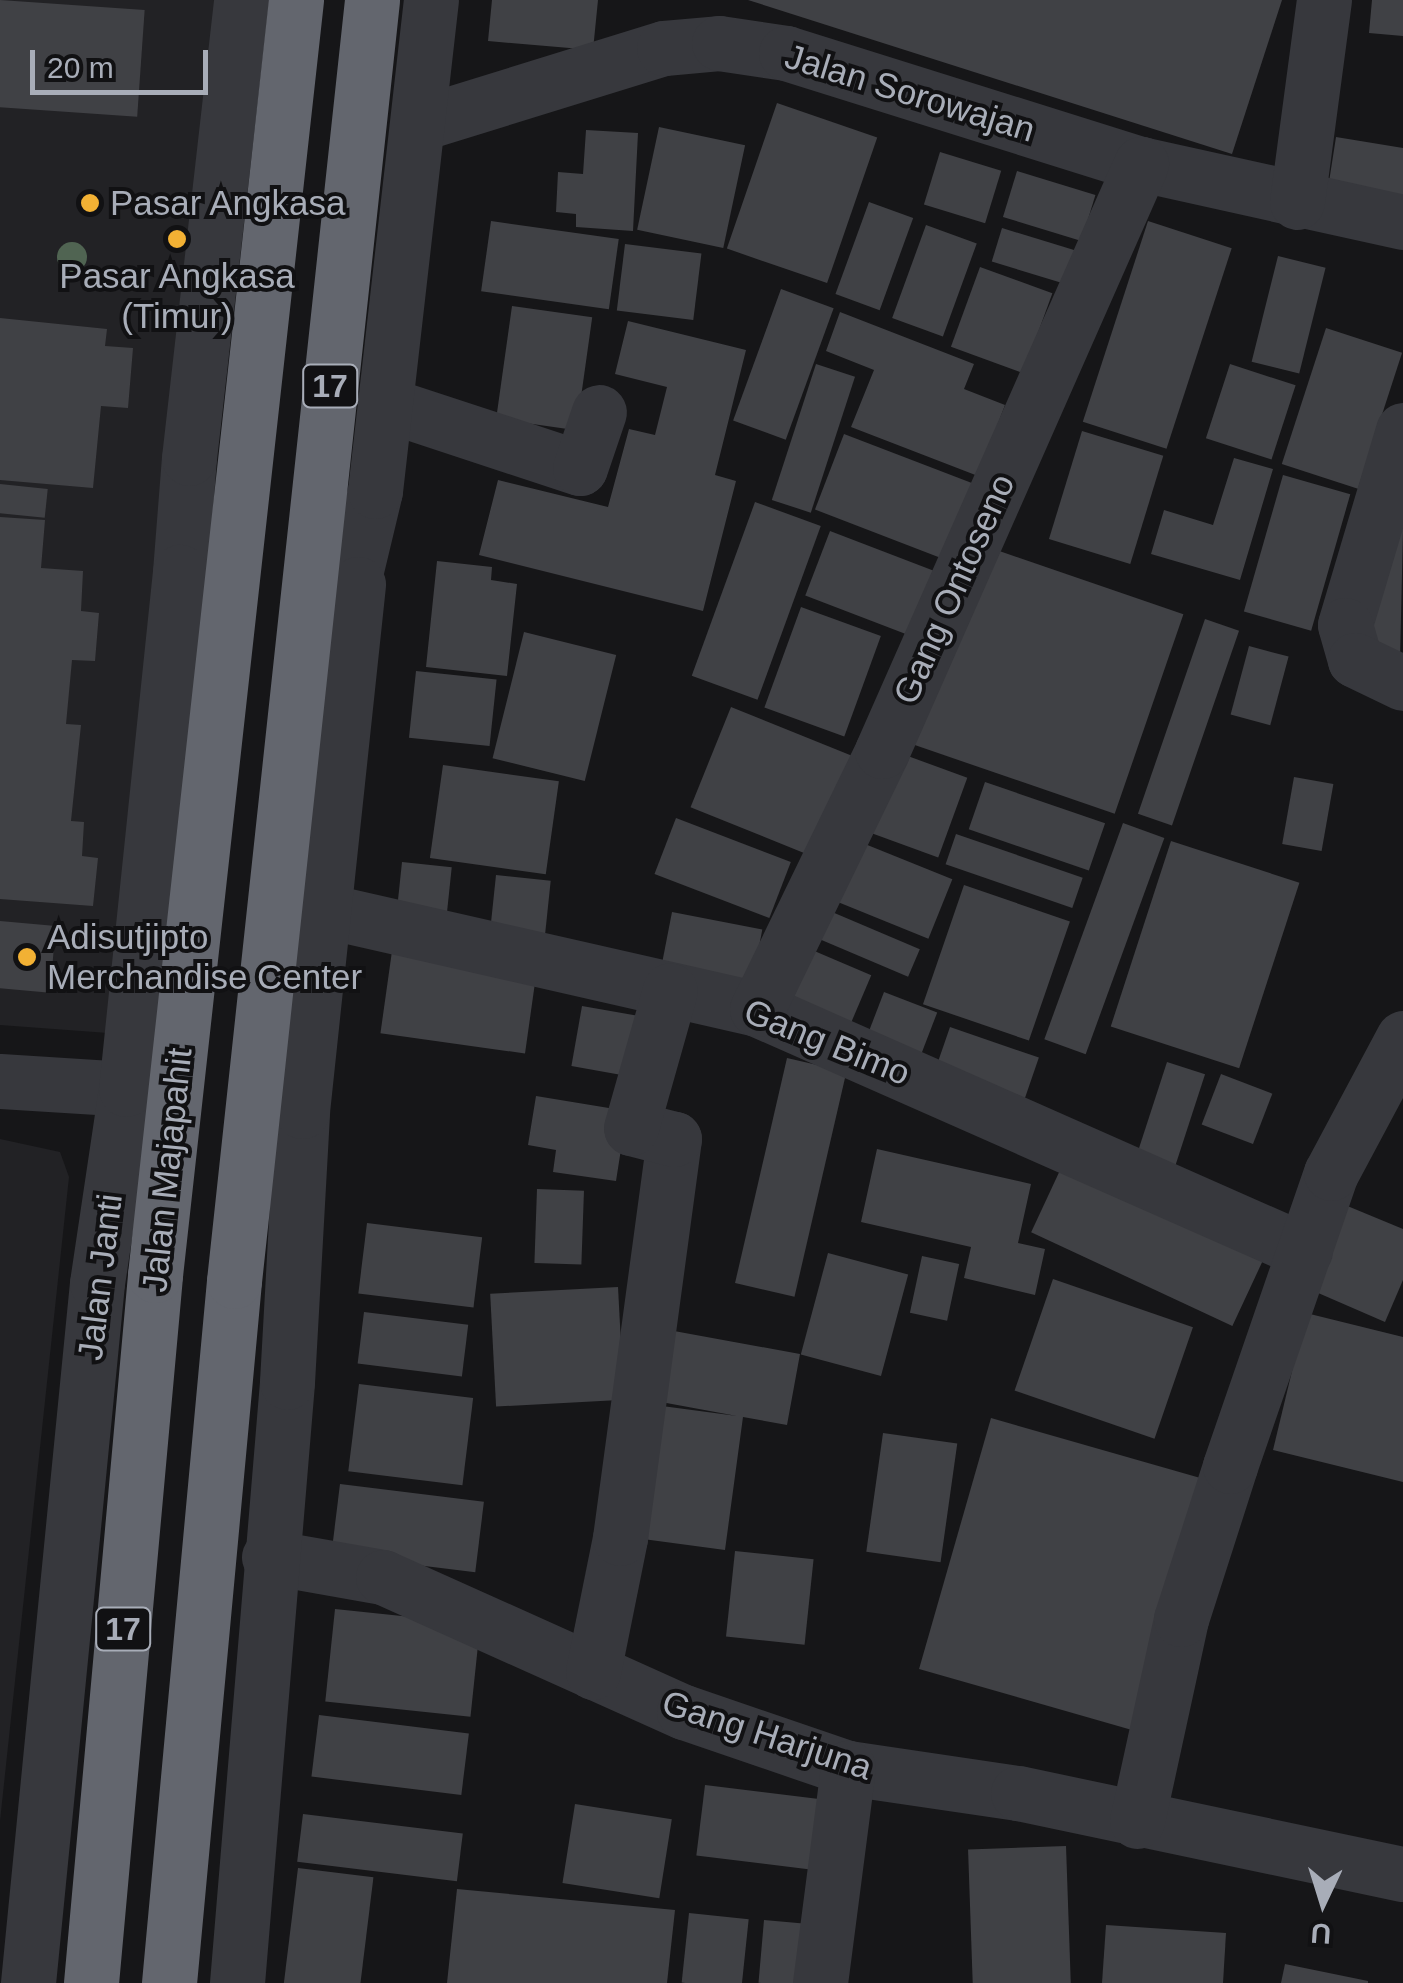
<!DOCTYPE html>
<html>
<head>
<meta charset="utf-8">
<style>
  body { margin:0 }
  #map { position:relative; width:1403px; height:1983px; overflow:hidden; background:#161618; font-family:Arial,sans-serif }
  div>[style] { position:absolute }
  .built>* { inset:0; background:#222225 }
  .building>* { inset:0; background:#404145; transform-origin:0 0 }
  .minor>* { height:55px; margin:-27.5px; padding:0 27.5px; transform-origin:27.5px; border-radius:27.5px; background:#37383d }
  .highway>* { height:55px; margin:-27.5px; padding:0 27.5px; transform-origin:27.5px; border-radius:27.5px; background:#63666e }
  .trees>* { width:30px; height:30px; margin:-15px; border-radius:50%; background:#506452 }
  .dots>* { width:28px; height:28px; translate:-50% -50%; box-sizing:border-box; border:5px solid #111113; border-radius:50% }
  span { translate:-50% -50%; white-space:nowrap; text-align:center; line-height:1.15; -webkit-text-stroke:8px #111113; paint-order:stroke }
  .shield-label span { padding:2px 8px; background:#111113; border:2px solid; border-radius:8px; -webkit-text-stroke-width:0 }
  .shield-label { font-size:32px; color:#a8adb8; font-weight:700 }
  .street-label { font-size:35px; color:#a8adb8 }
  .poi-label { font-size:35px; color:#a8adb8 }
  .left { translate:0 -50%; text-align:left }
  .north { position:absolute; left:1273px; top:1853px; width:100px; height:100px; -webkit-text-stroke:8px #111113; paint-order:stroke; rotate:184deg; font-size:28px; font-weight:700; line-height:40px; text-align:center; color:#a8adb8 }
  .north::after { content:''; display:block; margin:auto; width:35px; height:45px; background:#a8adb8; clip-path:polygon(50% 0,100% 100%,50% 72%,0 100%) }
  .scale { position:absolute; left:30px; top:50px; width:178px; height:45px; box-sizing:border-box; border:5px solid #a8adb8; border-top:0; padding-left:12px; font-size:30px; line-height:35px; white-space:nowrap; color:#a8adb8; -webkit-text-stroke:8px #111113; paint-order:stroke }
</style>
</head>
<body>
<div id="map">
  <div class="built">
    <i style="clip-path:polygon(0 0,222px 0,108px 1033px,0 1025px)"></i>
    <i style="clip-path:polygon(0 1139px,60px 1152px,69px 1177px,0 1821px)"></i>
  </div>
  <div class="building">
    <i style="left:0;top:0;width:145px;height:107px;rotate:4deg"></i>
    <i style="clip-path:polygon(492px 0,598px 0,593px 50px,488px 41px)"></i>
    <i style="clip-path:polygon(748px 0,1282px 0,1232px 154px)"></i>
    <i style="clip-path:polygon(1372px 0,1403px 0,1403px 36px,1369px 33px)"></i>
    <i style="left:777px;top:103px;width:106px;height:154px;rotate:19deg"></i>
    <i style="left:659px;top:127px;width:88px;height:105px;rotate:12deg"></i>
    <i style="clip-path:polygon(586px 130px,638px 133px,633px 231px,576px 227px,576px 214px,556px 212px,558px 172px,583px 174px)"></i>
    <i style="clip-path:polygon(1336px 137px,1403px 148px,1403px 214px,1326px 201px)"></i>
    <i style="left:940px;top:152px;width:64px;height:55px;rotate:17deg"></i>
    <i style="left:1017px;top:171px;width:82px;height:48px;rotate:17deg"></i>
    <i style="left:869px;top:202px;width:47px;height:98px;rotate:20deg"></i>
    <i style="left:491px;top:221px;width:129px;height:71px;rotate:8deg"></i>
    <i style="left:1148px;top:221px;width:88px;height:211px;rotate:18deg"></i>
    <i style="left:926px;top:225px;width:54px;height:99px;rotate:20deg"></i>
    <i style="left:1002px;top:228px;width:77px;height:35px;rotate:17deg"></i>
    <i style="left:625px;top:244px;width:77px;height:67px;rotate:7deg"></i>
    <i style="left:1278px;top:256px;width:49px;height:109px;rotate:14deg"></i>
    <i style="left:980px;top:267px;width:77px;height:85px;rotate:20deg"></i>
    <i style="left:781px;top:289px;width:56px;height:140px;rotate:20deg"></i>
    <i style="left:512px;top:306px;width:81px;height:114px;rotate:8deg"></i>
    <i style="clip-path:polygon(840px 312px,974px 364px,964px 389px,1005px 405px,978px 476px,851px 427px,874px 370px,826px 351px)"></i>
    <i style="clip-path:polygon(0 318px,107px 329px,105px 346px,133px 348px,128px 408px,101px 406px,93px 488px,0 480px)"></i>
    <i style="clip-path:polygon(628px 321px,746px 350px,715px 475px,736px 481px,703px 611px,479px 555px,498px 480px,608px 507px,629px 429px,655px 435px,667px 387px,615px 374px)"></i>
    <i style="left:1326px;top:328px;width:80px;height:143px;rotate:18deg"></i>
    <i style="left:816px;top:364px;width:41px;height:143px;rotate:18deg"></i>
    <i style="left:1230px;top:364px;width:69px;height:78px;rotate:18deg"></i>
    <i style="left:1082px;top:431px;width:85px;height:113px;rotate:17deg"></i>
    <i style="left:844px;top:434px;width:146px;height:81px;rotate:21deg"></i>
    <i style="clip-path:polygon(1234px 458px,1273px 469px,1240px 580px,1151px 554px,1164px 510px,1213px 525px)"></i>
    <i style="left:1283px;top:475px;width:70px;height:142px;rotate:16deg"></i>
    <i style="left:0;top:484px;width:48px;height:29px;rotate:6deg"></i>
    <i style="left:755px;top:502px;width:70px;height:185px;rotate:20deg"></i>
    <i style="clip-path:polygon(0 517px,45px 520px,41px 568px,83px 571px,81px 611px,99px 613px,95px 661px,72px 660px,66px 724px,81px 725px,71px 821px,84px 822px,82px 856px,98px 858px,93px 906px,0 899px)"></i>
    <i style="clip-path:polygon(1388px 525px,1403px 529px,1400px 660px,1357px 650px)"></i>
    <i style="left:830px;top:531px;width:116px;height:69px;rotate:21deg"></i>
    <i style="left:982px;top:545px;width:213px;height:211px;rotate:19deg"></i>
    <i style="clip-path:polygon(437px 561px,492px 567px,491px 580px,517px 584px,507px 676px,426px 667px)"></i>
    <i style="left:801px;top:607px;width:85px;height:107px;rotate:20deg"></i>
    <i style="left:1205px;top:619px;width:36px;height:206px;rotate:19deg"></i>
    <i style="left:524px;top:632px;width:95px;height:130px;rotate:14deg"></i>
    <i style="left:1249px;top:646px;width:41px;height:71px;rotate:15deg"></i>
    <i style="left:416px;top:671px;width:81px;height:67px;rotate:6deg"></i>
    <i style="left:731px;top:707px;width:131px;height:108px;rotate:22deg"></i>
    <i style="left:894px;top:751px;width:78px;height:85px;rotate:20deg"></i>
    <i style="left:443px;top:765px;width:117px;height:94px;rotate:8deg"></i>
    <i style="left:1294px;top:777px;width:40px;height:68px;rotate:10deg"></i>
    <i style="left:985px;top:782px;width:127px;height:50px;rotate:19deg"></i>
    <i style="left:676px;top:818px;width:123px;height:60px;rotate:21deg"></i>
    <i style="left:1123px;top:823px;width:44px;height:230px;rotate:20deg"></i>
    <i style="left:956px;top:834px;width:134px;height:32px;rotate:19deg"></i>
    <i style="left:855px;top:840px;width:105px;height:64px;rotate:22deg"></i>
    <i style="left:1171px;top:841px;width:135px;height:195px;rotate:18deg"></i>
    <i style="left:402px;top:862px;width:50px;height:57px;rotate:6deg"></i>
    <i style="left:496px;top:875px;width:55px;height:68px;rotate:6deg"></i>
    <i style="left:964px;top:885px;width:112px;height:126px;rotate:19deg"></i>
    <i style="left:825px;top:909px;width:103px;height:30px;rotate:23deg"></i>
    <i style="left:672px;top:912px;width:92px;height:70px;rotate:11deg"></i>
    <i style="left:0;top:921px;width:56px;height:67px;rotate:5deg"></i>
    <i style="left:805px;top:947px;width:72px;height:72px;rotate:23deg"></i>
    <i style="left:392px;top:951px;width:146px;height:83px;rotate:8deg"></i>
    <i style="left:884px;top:992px;width:57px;height:60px;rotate:21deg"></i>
    <i style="left:582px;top:1006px;width:68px;height:61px;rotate:10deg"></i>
    <i style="left:950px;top:1027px;width:94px;height:58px;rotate:19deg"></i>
    <i style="left:787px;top:1058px;width:61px;height:231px;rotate:13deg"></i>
    <i style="left:1167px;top:1062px;width:40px;height:107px;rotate:18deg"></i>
    <i style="left:1221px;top:1074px;width:55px;height:54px;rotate:21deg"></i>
    <i style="clip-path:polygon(536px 1096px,627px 1111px,616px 1181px,553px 1172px,556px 1150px,528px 1145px)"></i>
    <i style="clip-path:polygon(877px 1149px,1031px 1184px,1018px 1243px,1045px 1249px,1035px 1295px,964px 1278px,971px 1247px,861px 1222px)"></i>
    <i style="left:1062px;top:1166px;width:222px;height:73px;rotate:25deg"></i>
    <i style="left:537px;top:1189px;width:47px;height:74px;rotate:2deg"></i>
    <i style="clip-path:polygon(1345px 1205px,1403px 1229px,1403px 1280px,1385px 1322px,1309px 1289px)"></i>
    <i style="left:367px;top:1223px;width:116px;height:71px;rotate:7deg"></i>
    <i style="left:828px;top:1253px;width:83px;height:105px;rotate:15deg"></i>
    <i style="left:922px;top:1256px;width:38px;height:58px;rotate:12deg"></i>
    <i style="left:1053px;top:1279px;width:148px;height:118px;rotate:19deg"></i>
    <i style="left:618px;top:1287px;width:113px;height:128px;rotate:87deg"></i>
    <i style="left:364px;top:1312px;width:105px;height:52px;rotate:7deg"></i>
    <i style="clip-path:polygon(1306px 1313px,1403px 1337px,1403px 1482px,1273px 1450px)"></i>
    <i style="clip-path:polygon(674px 1331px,800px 1354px,787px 1425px,743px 1417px,725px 1550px,643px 1539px,662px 1406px,737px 1416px,661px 1402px)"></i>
    <i style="left:359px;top:1384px;width:115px;height:88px;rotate:7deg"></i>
    <i style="left:991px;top:1418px;width:226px;height:261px;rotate:16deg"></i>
    <i style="left:883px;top:1433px;width:75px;height:120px;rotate:8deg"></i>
    <i style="left:340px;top:1484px;width:145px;height:71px;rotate:7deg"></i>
    <i style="left:735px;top:1551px;width:79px;height:86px;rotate:6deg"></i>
    <i style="left:335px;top:1609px;width:146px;height:93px;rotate:6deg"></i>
    <i style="left:319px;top:1715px;width:151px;height:62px;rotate:7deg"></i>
    <i style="left:705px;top:1785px;width:123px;height:71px;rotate:7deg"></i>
    <i style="left:575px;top:1804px;width:98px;height:80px;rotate:9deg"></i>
    <i style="left:303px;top:1814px;width:161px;height:48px;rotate:7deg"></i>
    <i style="left:1066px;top:1846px;width:137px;height:98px;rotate:88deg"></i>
    <i style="left:298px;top:1868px;width:76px;height:116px;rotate:7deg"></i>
    <i style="clip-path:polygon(457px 1889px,675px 1910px,667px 1983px,447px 1983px)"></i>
    <i style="left:689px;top:1913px;width:60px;height:70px;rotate:6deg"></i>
    <i style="left:764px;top:1920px;width:45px;height:63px;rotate:5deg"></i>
    <i style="clip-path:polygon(1106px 1925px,1226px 1933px,1223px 1983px,1102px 1983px)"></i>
    <i style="clip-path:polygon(1285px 1964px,1368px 1981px,1368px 1983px,1281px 1983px)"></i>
  </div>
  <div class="minor">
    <i style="left:418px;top:124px;width:257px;rotate:-17.2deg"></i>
    <i style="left:664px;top:48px;width:55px;rotate:-5.2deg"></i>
    <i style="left:719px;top:43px;width:68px;rotate:8.5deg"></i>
    <i style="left:786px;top:53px;width:372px;rotate:17.4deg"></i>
    <i style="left:1141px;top:164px;width:268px;rotate:12.5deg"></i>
    <i style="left:1297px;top:202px;width:204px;rotate:-82.4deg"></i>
    <i style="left:385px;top:404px;width:205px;rotate:18.2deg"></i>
    <i style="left:580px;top:468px;width:59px;rotate:-71.3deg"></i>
    <i style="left:1403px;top:430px;width:203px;rotate:106.6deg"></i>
    <i style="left:1345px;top:625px;width:36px;rotate:74deg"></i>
    <i style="left:1355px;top:660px;width:53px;rotate:25.6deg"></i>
    <i style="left:186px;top:608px;width:36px;rotate:-99deg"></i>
    <i style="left:180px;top:572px;width:114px;rotate:-85.5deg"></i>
    <i style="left:189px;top:458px;width:461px;rotate:-83.5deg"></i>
    <i style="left:344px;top:620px;width:133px;rotate:-76.5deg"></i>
    <i style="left:375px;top:491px;width:494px;rotate:-83.5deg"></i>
    <i style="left:322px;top:910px;width:446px;rotate:12.8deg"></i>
    <i style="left:757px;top:1009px;width:599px;rotate:23.83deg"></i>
    <i style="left:757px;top:1009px;width:287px;rotate:-64.1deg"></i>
    <i style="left:882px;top:751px;width:642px;rotate:-66.19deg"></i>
    <i style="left:0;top:1081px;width:126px;rotate:3.6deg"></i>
    <i style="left:269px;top:1557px;width:116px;rotate:10deg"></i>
    <i style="left:383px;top:1577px;width:330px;rotate:24.2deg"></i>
    <i style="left:684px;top:1712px;width:173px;rotate:18.9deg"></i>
    <i style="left:848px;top:1768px;width:172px;rotate:8.4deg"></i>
    <i style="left:1018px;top:1793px;width:393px;rotate:11.9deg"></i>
    <i style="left:593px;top:1672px;width:137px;rotate:-78.6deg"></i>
    <i style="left:620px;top:1538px;width:403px;rotate:-82.3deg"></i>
    <i style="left:674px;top:1139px;width:44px;rotate:-165.7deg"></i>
    <i style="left:631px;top:1128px;width:143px;rotate:-74.2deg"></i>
    <i style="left:1137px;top:1821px;width:207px;rotate:-77.7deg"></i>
    <i style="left:1181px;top:1619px;width:161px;rotate:-72.2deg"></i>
    <i style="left:1230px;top:1466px;width:310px;rotate:-71deg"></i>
    <i style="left:1331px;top:1173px;width:153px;rotate:-61.9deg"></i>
    <i style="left:28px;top:1983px;width:703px;rotate:-84.37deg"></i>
    <i style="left:97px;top:1283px;width:196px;rotate:-81.5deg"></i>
    <i style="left:126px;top:1089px;width:520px;rotate:-84.04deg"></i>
    <i style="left:237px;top:1983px;width:603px;rotate:-85.24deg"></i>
    <i style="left:287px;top:1382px;width:271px;rotate:-86.8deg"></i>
    <i style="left:302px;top:1111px;width:530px;rotate:-83.93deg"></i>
    <i style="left:820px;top:1983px;width:217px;rotate:-82.6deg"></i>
  </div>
  <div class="highway">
    <i style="left:91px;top:1983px;width:711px;rotate:-84.83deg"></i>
    <i style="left:155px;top:1275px;width:1283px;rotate:-83.69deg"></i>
    <i style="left:169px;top:1983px;width:705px;rotate:-84.71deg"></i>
    <i style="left:234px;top:1281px;width:1288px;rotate:-83.85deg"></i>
  </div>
  <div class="trees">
    <i style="left:72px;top:257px"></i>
  </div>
  <div class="dots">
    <i style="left:90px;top:203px;background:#f2b134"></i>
    <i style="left:177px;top:239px;background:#f2b134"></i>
    <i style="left:27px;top:957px;background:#f2b134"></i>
  </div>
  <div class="shield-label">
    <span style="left:330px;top:386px">17</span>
    <span style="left:123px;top:1629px">17</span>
  </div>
  <div class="street-label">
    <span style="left:910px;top:93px;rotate:17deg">Jalan Sorowajan</span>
    <span style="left:954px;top:589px;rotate:-66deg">Gang Ontoseno</span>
    <span style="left:827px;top:1042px;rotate:22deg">Gang Bimo</span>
    <span style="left:167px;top:1170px;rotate:-84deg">Jalan Majapahit</span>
    <span style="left:100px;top:1277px;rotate:-83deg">Jalan Janti</span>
    <span style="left:767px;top:1735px;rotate:18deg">Gang Harjuna</span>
  </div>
  <div class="poi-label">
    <span class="left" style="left:110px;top:203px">Pasar Angkasa</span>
    <span style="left:177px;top:296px">Pasar Angkasa<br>(Timur)</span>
    <span class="left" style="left:47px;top:957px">Adisutjipto<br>Merchandise Center</span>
  </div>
  <div class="north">U</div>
  <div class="scale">20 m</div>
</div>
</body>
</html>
